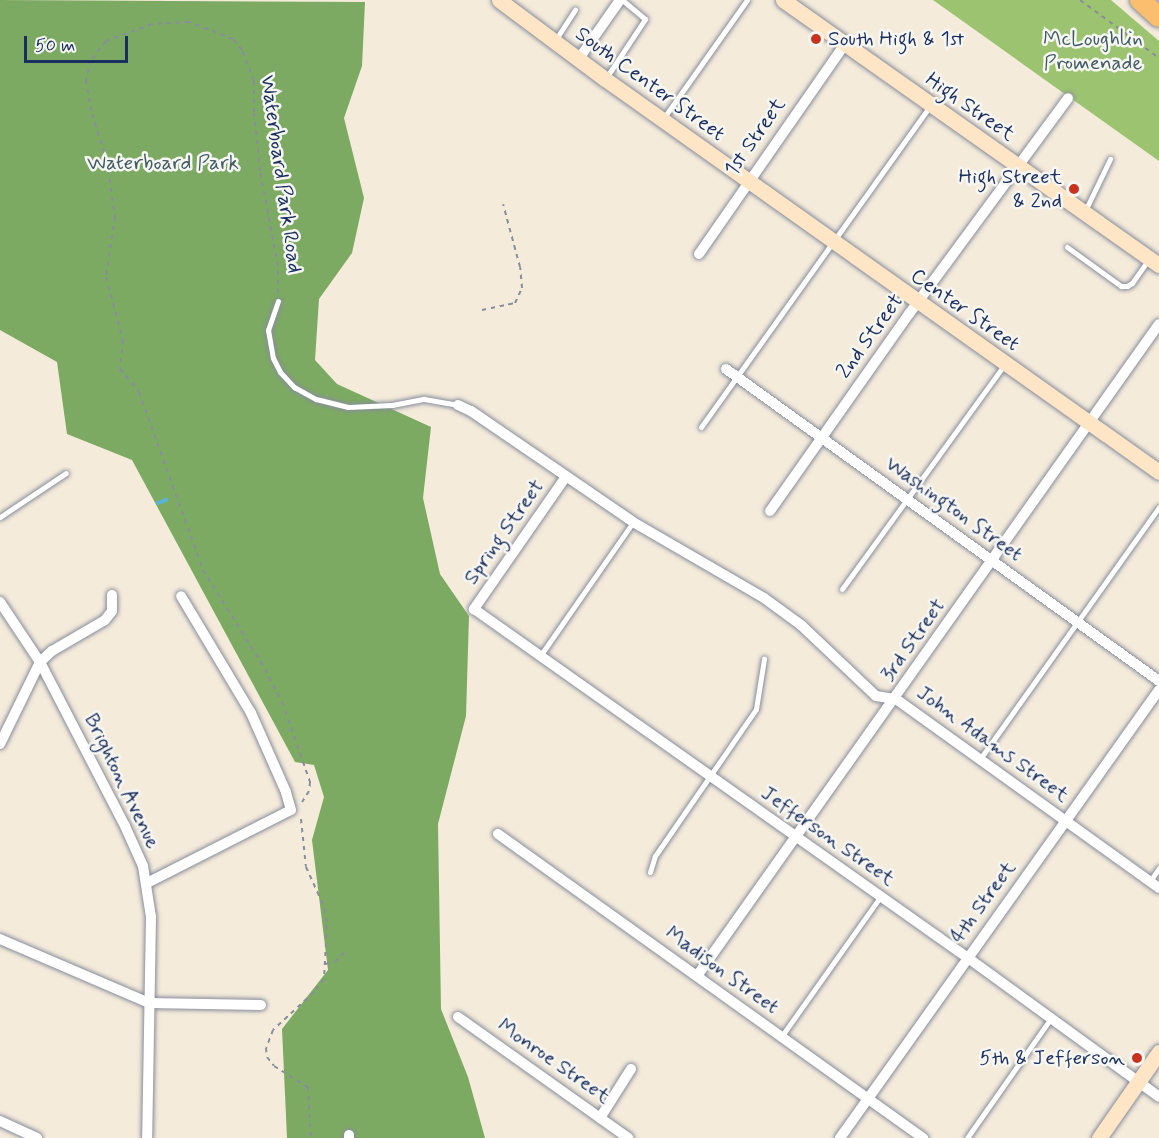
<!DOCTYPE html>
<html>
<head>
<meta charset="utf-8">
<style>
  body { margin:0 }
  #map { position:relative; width:1159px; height:1138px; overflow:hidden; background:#f4ebdb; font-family:Mynerve,sans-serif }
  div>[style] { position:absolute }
  .green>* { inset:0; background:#9cc470 }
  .forest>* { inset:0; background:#7daa62 }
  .stream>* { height:4px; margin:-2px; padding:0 2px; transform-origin:2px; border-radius:2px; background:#59b5d7 }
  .path>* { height:2px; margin-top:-1px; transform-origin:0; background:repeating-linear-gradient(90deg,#888d9c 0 4.5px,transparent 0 9px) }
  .roads { filter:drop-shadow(0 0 2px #888d9c) drop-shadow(0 0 2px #888d9c) }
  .lane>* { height:5px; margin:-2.5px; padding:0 2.5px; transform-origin:2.5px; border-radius:2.5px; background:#fff }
  .street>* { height:10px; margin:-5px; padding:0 5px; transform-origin:5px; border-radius:5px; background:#fff }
  .secondary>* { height:15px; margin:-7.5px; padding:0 7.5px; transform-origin:7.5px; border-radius:7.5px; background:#fde5c5 }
  .highway>* { height:20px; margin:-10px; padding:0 10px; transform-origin:10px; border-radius:10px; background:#fbbe6e }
  .dots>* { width:16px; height:16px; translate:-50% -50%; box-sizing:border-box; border:3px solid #f6f6f2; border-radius:50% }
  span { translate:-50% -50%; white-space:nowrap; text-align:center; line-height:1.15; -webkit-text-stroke:5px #f6f6f2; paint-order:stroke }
  .poi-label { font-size:21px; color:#1b2f5e }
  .left { translate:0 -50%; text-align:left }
  .right { translate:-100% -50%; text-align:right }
  .park-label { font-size:21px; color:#425c63 }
  .street-label { font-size:21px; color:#1b2f5e }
  .scale { position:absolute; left:24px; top:36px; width:104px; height:27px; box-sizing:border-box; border:3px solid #1b2f5e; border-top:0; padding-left:8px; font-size:18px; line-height:21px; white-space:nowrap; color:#1b2f5e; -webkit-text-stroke:4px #f6f6f2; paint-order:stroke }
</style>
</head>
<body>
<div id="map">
  <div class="green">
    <i style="clip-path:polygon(933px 0,1111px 0,1159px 41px,1159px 161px)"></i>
  </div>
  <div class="forest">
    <i style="clip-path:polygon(0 0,365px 2px,362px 66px,344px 118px,364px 198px,352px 253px,319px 299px,315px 360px,337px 384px,431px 427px,423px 498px,440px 574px,469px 616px,466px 716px,438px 824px,441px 1009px,468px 1077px,485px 1138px,287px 1138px,282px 1029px,328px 970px,312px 840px,324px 797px,314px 765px,295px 762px,132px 460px,67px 434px,57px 362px,0 330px)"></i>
  </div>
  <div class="stream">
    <i style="left:158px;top:503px;width:9px;rotate:-21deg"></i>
  </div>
  <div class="path">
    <i style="left:1080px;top:0;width:98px;rotate:36.3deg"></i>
    <i style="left:278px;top:293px;width:27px;rotate:-90deg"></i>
    <i style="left:278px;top:266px;width:97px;rotate:-100.7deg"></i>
    <i style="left:260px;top:171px;width:59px;rotate:-95.8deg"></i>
    <i style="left:254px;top:112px;width:31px;rotate:-90deg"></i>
    <i style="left:254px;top:81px;width:33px;rotate:-111deg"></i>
    <i style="left:242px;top:50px;width:14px;rotate:-129deg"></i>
    <i style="left:233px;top:39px;width:47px;rotate:-158.9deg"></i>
    <i style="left:189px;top:22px;width:37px;rotate:177deg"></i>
    <i style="left:152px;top:24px;width:49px;rotate:159.7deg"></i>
    <i style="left:106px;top:41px;width:24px;rotate:128deg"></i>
    <i style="left:91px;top:60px;width:21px;rotate:104deg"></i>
    <i style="left:86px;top:80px;width:35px;rotate:80deg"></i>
    <i style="left:92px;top:114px;width:49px;rotate:72.3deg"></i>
    <i style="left:107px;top:161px;width:57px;rotate:81.9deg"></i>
    <i style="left:115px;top:217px;width:61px;rotate:98.5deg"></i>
    <i style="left:106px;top:277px;width:65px;rotate:74.9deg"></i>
    <i style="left:123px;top:340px;width:29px;rotate:96deg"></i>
    <i style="left:120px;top:369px;width:30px;rotate:50deg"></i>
    <i style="left:139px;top:392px;width:189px;rotate:70.2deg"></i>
    <i style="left:203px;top:570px;width:117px;rotate:57.9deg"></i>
    <i style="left:265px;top:669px;width:37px;rotate:63deg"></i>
    <i style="left:282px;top:702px;width:85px;rotate:70.7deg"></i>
    <i style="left:310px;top:782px;width:9px;rotate:96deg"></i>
    <i style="left:309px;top:791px;width:13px;rotate:122deg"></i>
    <i style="left:482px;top:310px;width:34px;rotate:-12deg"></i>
    <i style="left:515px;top:303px;width:17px;rotate:-65deg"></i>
    <i style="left:522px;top:288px;width:21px;rotate:-95deg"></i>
    <i style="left:520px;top:267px;width:65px;rotate:-105.1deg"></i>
    <i style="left:301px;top:819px;width:48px;rotate:84.1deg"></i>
    <i style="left:306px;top:867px;width:46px;rotate:65.7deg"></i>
    <i style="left:325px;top:909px;width:16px;rotate:83deg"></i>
    <i style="left:327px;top:925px;width:54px;rotate:93.2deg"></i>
    <i style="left:324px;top:979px;width:16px;rotate:128deg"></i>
    <i style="left:314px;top:992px;width:56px;rotate:137.2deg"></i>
    <i style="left:273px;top:1030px;width:19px;rotate:111deg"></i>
    <i style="left:266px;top:1048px;width:9px;rotate:84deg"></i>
    <i style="left:267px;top:1057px;width:11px;rotate:52deg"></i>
    <i style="left:274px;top:1066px;width:40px;rotate:32deg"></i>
    <i style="left:308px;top:1087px;width:51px;rotate:86.6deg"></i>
    <i style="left:325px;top:964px;width:10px;rotate:-11deg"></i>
    <i style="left:335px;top:962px;width:13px;rotate:-45deg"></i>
  </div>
  <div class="roads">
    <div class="lane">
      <i style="left:556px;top:39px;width:35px;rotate:-57deg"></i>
      <i style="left:606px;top:78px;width:71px;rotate:-56.5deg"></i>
      <i style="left:645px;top:19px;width:30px;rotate:-140deg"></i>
      <i style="left:663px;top:119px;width:146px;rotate:-54.8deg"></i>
      <i style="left:1085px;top:211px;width:58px;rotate:-64.3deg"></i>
      <i style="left:1067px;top:247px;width:67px;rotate:35.8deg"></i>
      <i style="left:1121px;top:286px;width:6px"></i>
      <i style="left:1127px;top:286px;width:6px;rotate:-31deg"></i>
      <i style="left:1132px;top:283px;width:28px;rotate:-55deg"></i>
      <i style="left:278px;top:301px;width:31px;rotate:109deg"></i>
      <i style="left:268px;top:330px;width:28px;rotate:80deg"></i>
      <i style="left:273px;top:358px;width:16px;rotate:63deg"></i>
      <i style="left:280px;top:372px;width:21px;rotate:47deg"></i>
      <i style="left:294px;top:387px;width:25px;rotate:29deg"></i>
      <i style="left:316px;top:399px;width:33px;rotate:14deg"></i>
      <i style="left:348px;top:407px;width:44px;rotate:-2.6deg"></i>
      <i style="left:392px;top:405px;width:33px;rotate:-11deg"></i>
      <i style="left:424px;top:399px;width:35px;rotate:10deg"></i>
      <i style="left:701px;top:427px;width:394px;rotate:-54.5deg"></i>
      <i style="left:0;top:517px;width:79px;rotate:-33.7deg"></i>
      <i style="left:842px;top:589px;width:276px;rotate:-54.1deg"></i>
      <i style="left:540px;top:656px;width:163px;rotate:-55.2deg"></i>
      <i style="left:980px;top:759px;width:309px;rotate:-54.6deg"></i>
      <i style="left:650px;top:872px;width:17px;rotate:-73deg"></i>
      <i style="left:655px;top:856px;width:178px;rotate:-55.5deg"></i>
      <i style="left:756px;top:709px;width:51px;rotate:-80.9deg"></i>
      <i style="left:1150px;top:881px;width:16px;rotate:-55deg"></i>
      <i style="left:781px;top:1037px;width:171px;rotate:-54.7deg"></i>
      <i style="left:967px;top:1138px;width:146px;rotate:-55deg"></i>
    </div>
    <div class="street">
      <i style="left:578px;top:60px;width:73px;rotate:-55deg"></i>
      <i style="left:699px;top:254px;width:256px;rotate:-55.2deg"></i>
      <i style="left:726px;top:369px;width:534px;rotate:35.77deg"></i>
      <i style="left:458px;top:405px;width:14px;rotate:25deg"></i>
      <i style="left:471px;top:411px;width:196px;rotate:34.4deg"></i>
      <i style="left:633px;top:522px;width:151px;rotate:30.1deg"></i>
      <i style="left:764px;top:598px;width:46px;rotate:36.1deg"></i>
      <i style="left:801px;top:625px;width:103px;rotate:43.4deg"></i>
      <i style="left:876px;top:696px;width:20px;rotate:9deg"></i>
      <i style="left:896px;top:699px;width:324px;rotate:35.7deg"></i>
      <i style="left:565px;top:478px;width:160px;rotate:124.8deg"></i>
      <i style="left:474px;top:609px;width:605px;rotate:35.24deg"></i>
      <i style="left:968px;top:958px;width:236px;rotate:36deg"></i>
      <i style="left:770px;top:511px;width:241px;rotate:-54.8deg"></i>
      <i style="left:909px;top:314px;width:268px;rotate:-53.6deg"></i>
      <i style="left:0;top:602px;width:72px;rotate:56.3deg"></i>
      <i style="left:40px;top:662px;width:185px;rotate:62.6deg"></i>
      <i style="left:125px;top:826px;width:44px;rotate:65.8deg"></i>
      <i style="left:143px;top:866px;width:52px;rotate:81.1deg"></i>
      <i style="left:151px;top:917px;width:221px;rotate:91deg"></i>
      <i style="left:0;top:744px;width:91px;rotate:-64deg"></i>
      <i style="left:40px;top:662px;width:16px;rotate:-43deg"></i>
      <i style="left:52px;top:651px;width:61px;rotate:-30.3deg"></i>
      <i style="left:105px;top:620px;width:11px;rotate:-52deg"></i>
      <i style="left:112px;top:611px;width:16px;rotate:-90deg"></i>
      <i style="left:498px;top:834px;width:523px;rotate:35.58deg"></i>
      <i style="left:147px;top:883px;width:161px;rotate:-26.9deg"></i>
      <i style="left:291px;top:810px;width:19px;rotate:-106deg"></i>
      <i style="left:286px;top:792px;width:86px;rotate:-113.9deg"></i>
      <i style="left:251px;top:713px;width:136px;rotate:-120.9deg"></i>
      <i style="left:0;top:939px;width:162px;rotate:23.2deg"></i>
      <i style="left:149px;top:1003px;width:112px;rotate:1deg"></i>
      <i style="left:697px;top:976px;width:799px;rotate:-54.68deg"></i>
      <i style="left:458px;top:1017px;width:209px;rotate:35.4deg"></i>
      <i style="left:600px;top:1118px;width:58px;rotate:-57.7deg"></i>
      <i style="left:0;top:1121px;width:41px;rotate:24.7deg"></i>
      <i style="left:349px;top:1135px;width:3px;rotate:90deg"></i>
      <i style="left:840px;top:1138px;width:550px;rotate:-54.55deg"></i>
    </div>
    <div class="secondary">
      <i style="left:499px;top:0;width:132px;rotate:36.7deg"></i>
      <i style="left:605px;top:79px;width:679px;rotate:35.35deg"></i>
      <i style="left:783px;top:0;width:460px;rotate:35.2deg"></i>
      <i style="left:1099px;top:1138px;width:105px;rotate:-55.1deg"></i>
    </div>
    <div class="highway">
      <i style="left:1140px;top:0;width:25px;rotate:42deg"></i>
    </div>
  </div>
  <div class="dots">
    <i style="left:816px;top:39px;background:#c8321e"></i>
    <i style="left:1074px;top:189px;background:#c8321e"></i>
    <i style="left:1137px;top:1058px;background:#c8321e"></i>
  </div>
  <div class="poi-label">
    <span class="left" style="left:828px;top:39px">South High &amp; 1st</span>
    <span class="right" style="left:1062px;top:189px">High Street<br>&amp; 2nd</span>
    <span class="right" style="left:1125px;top:1058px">5th &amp; Jefferson</span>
  </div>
  <div class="park-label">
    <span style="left:1093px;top:51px">McLoughlin<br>Promenade</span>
    <span style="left:163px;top:163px">Waterboard Park</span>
  </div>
  <div class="street-label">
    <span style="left:650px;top:84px;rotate:36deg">South Center Street</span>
    <span style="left:970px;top:107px;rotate:35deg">High Street</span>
    <span style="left:755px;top:137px;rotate:-55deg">1st Street</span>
    <span style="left:281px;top:174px;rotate:82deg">Waterboard Park Road</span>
    <span style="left:965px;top:310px;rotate:35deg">Center Street</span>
    <span style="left:870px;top:336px;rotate:-54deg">2nd Street</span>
    <span style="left:954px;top:509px;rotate:36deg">Washington Street</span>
    <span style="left:504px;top:532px;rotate:-55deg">Spring Street</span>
    <span style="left:913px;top:640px;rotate:-55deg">3rd Street</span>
    <span style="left:993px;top:744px;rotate:36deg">John Adams Street</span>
    <span style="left:122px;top:781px;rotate:64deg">Brighton Avenue</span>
    <span style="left:828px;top:836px;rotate:35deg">Jefferson Street</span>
    <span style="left:983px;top:902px;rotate:-54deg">4th Street</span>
    <span style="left:722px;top:970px;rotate:36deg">Madison Street</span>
    <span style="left:554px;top:1061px;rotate:35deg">Monroe Street</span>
  </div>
  <div class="scale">50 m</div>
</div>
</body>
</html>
